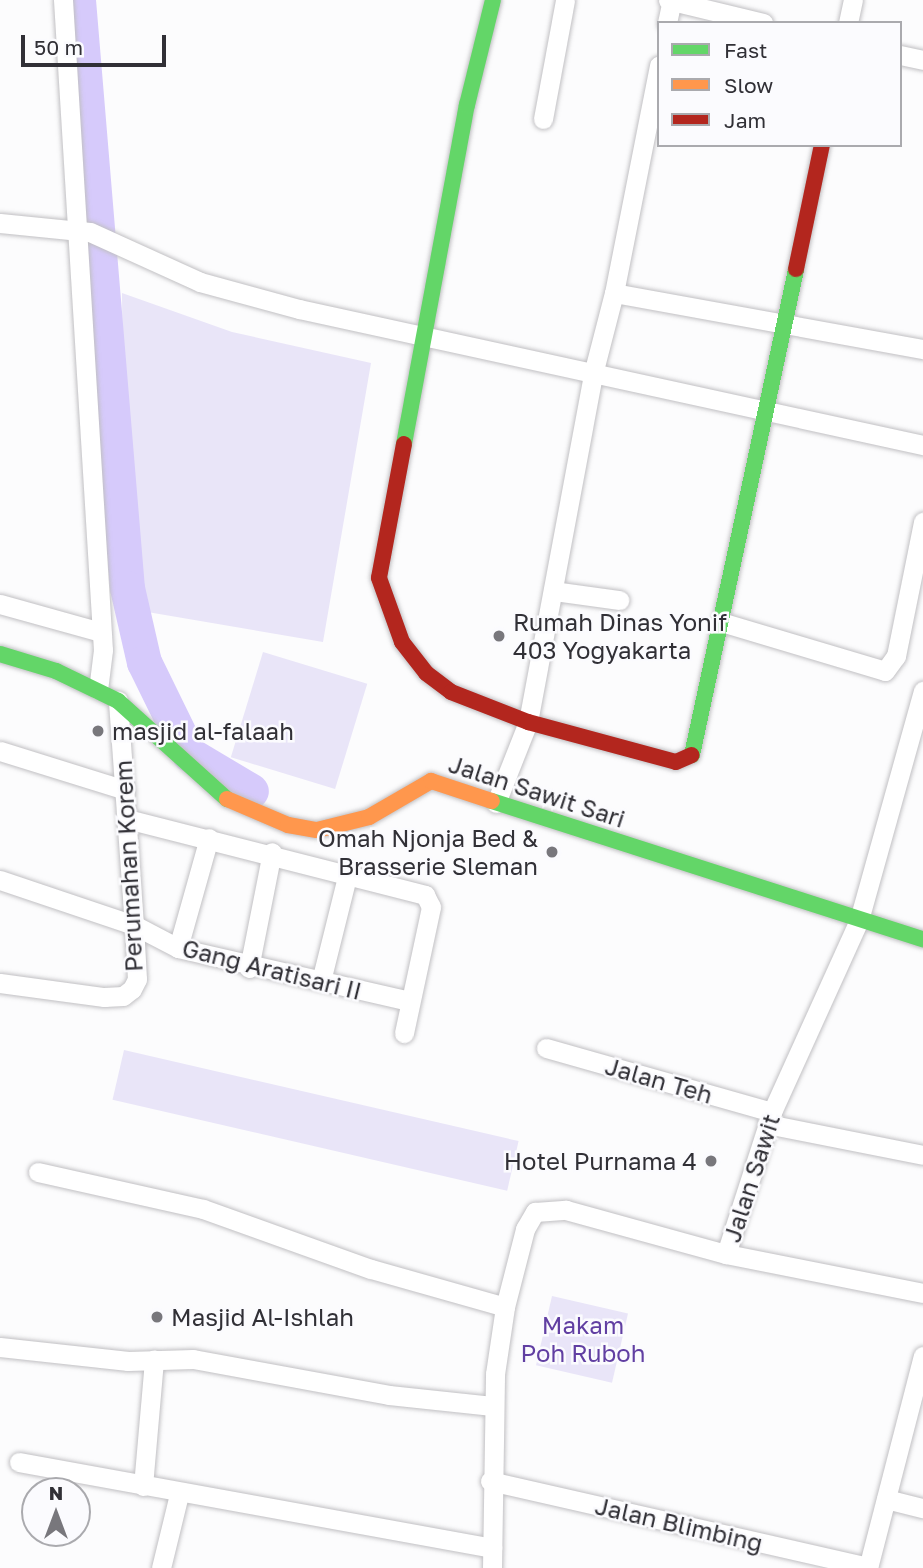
<!DOCTYPE html>
<html>
<head>
<meta charset="utf-8">
<style>
  body { margin:0 }
  #map { position:relative; width:923px; height:1568px; overflow:hidden; background:#fcfcfd; font-family:"Golos Text",sans-serif }
  div>[style] { position:absolute }
  .green>* { inset:0; background:#e9e5f8; transform-origin:0 0 }
  .river>* { height:35px; margin:-17.5px; padding:0 17.5px; transform-origin:17.5px; border-radius:17.5px; background:#d6cafb }
  .roads { filter:drop-shadow(0 0 2px #c1c0c3) drop-shadow(0 0 2px #c1c0c3) }
  .street>* { height:19px; margin:-9.5px; padding:0 9.5px; transform-origin:9.5px; border-radius:9.5px; background:#fff }
  .fast>* { height:16px; margin:-8px; padding:0 8px; transform-origin:8px; border-radius:8px; background:#63d668 }
  .slow>* { height:16px; margin:-8px; padding:0 8px; transform-origin:8px; border-radius:8px; background:#ff974d }
  .jam>* { height:16px; margin:-8px; padding:0 8px; transform-origin:8px; border-radius:8px; background:#b3261e }
  .dots>* { width:19px; height:19px; translate:-50% -50%; box-sizing:border-box; border:4px solid #fbfbfe; border-radius:50% }
  span { translate:-50% -50%; white-space:nowrap; text-align:center; line-height:1.15; -webkit-text-stroke:5px #fbfbfe; paint-order:stroke }
  .poi-label { font-size:24px; color:#313036 }
  .left { translate:0 -50%; text-align:left }
  .right { translate:-100% -50%; text-align:right }
  .street-label { font-size:24px; color:#313036 }
  .park-label { font-size:24px; color:#613fa2 }
  .legend { position:absolute; left:657px; top:21px; width:245px; height:126px; box-sizing:border-box; background:#fbfbfe; border:2px solid #aaaaae; margin:0; padding:9px 12px; list-style:none; font-size:21px; color:#313036 }
  .legend li { display:flex; align-items:center; gap:14px; height:35px }
  .legend b { width:35px; border:2px solid #aaaaae }
  .north { position:absolute; left:21px; top:1477px; width:70px; height:70px; box-sizing:border-box; background:#fbfbfe; border:2px solid #aaaaae; border-radius:50%; rotate:0deg; font-size:19px; font-weight:700; line-height:28px; text-align:center; color:#313036 }
  .north::after { content:''; display:block; margin:auto; width:24px; height:32px; background:#78777c; clip-path:polygon(50% 0,100% 100%,50% 72%,0 100%) }
  .scale { position:absolute; left:21px; top:35px; width:145px; height:32px; box-sizing:border-box; border:4px solid #313036; border-top:0; padding-left:9px; font-size:21px; line-height:24px; white-space:nowrap; color:#313036; -webkit-text-stroke:5px #fbfbfe; paint-order:stroke }
</style>
</head>
<body>
<div id="map">
  <div class="green">
    <i style="clip-path:polygon(122px 293px,232px 332px,371px 363px,323px 642px,124px 608px)"></i>
    <i style="left:263px;top:652px;width:109px;height:110px;rotate:17deg"></i>
    <i style="left:124px;top:1050px;width:405px;height:51px;rotate:13deg"></i>
    <i style="left:552px;top:1296px;width:78px;height:71px;rotate:13deg"></i>
  </div>
  <div class="river">
    <i style="left:78px;top:0;width:590px;rotate:85.24deg"></i>
    <i style="left:127px;top:588px;width:76px;rotate:77.1deg"></i>
    <i style="left:144px;top:662px;width:102px;rotate:63.9deg"></i>
    <i style="left:189px;top:754px;width:72px;rotate:30.8deg"></i>
  </div>
  <div class="roads">
    <div class="street">
      <i style="left:63px;top:0;width:651px;rotate:86.48deg"></i>
      <i style="left:103px;top:650px;width:40px;rotate:97.1deg"></i>
      <i style="left:668px;top:0;width:98px;rotate:13.6deg"></i>
      <i style="left:667px;top:23px;width:24px;rotate:-78deg"></i>
      <i style="left:848px;top:23px;width:24px;rotate:-78deg"></i>
      <i style="left:900px;top:55px;width:24px;rotate:12deg"></i>
      <i style="left:543px;top:119px;width:121px;rotate:-79.5deg"></i>
      <i style="left:0;top:223px;width:90px;rotate:5.7deg"></i>
      <i style="left:90px;top:232px;width:121px;rotate:24.4deg"></i>
      <i style="left:200px;top:282px;width:103px;rotate:15.3deg"></i>
      <i style="left:299px;top:309px;width:639px;rotate:12.3deg"></i>
      <i style="left:614px;top:293px;width:314px;rotate:10.3deg"></i>
      <i style="left:553px;top:591px;width:67px;rotate:7.8deg"></i>
      <i style="left:0;top:604px;width:105px;rotate:15.5deg"></i>
      <i style="left:721px;top:622px;width:171px;rotate:16.6deg"></i>
      <i style="left:885px;top:671px;width:19px;rotate:-54deg"></i>
      <i style="left:896px;top:656px;width:137px;rotate:-78.6deg"></i>
      <i style="left:0;top:751px;width:131px;rotate:17.3deg"></i>
      <i style="left:496px;top:803px;width:87px;rotate:-68.4deg"></i>
      <i style="left:528px;top:722px;width:354px;rotate:-79.4deg"></i>
      <i style="left:593px;top:374px;width:84px;rotate:-75.5deg"></i>
      <i style="left:614px;top:293px;width:232px;rotate:-78.8deg"></i>
      <i style="left:127px;top:819px;width:308px;rotate:14.3deg"></i>
      <i style="left:425px;top:895px;width:13px;rotate:63deg"></i>
      <i style="left:431px;top:907px;width:129px;rotate:102.1deg"></i>
      <i style="left:0;top:880px;width:141px;rotate:18.6deg"></i>
      <i style="left:134px;top:925px;width:50px;rotate:27.6deg"></i>
      <i style="left:178px;top:948px;width:238px;rotate:12.9deg"></i>
      <i style="left:178px;top:948px;width:114px;rotate:-74.3deg"></i>
      <i style="left:249px;top:968px;width:118px;rotate:-78.8deg"></i>
      <i style="left:321px;top:981px;width:111px;rotate:-76deg"></i>
      <i style="left:0;top:983px;width:105px;rotate:7.7deg"></i>
      <i style="left:104px;top:997px;width:19px;rotate:-3deg"></i>
      <i style="left:123px;top:996px;width:11px;rotate:-38deg"></i>
      <i style="left:132px;top:989px;width:11px;rotate:-63deg"></i>
      <i style="left:137px;top:979px;width:54px;rotate:-93.2deg"></i>
      <i style="left:134px;top:925px;width:225px;rotate:-94.1deg"></i>
      <i style="left:546px;top:1048px;width:235px;rotate:15.8deg"></i>
      <i style="left:767px;top:1124px;width:159px;rotate:11.2deg"></i>
      <i style="left:38px;top:1172px;width:169px;rotate:12.6deg"></i>
      <i style="left:203px;top:1209px;width:178px;rotate:19.7deg"></i>
      <i style="left:371px;top:1269px;width:139px;rotate:15.8deg"></i>
      <i style="left:726px;top:1254px;width:149px;rotate:-72.1deg"></i>
      <i style="left:772px;top:1112px;width:211px;rotate:-65.6deg"></i>
      <i style="left:859px;top:920px;width:238px;rotate:-74.4deg"></i>
      <i style="left:0;top:1347px;width:129px;rotate:6.2deg"></i>
      <i style="left:128px;top:1361px;width:65px;rotate:-1.8deg"></i>
      <i style="left:193px;top:1359px;width:199px;rotate:10.4deg"></i>
      <i style="left:389px;top:1395px;width:104px;rotate:6.1deg"></i>
      <i style="left:19px;top:1462px;width:481px;rotate:10.3deg"></i>
      <i style="left:490px;top:1481px;width:388px;rotate:12.8deg"></i>
      <i style="left:143px;top:1486px;width:127px;rotate:-85deg"></i>
      <i style="left:886px;top:1499px;width:38px;rotate:14deg"></i>
      <i style="left:161px;top:1568px;width:76px;rotate:-76.3deg"></i>
      <i style="left:492px;top:1568px;width:194px;rotate:-89.1deg"></i>
      <i style="left:495px;top:1374px;width:68px;rotate:-81.5deg"></i>
      <i style="left:505px;top:1307px;width:81px;rotate:-75.6deg"></i>
      <i style="left:525px;top:1229px;width:20px;rotate:-60deg"></i>
      <i style="left:535px;top:1212px;width:31px;rotate:-4deg"></i>
      <i style="left:566px;top:1210px;width:166px;rotate:15.4deg"></i>
      <i style="left:726px;top:1254px;width:201px;rotate:11.2deg"></i>
      <i style="left:868px;top:1568px;width:219px;rotate:-75.5deg"></i>
    </div>
    <div class="fast">
      <i style="left:404px;top:444px;width:345px;rotate:-79.5deg"></i>
      <i style="left:467px;top:105px;width:108px;rotate:-76.1deg"></i>
      <i style="left:0;top:654px;width:59px;rotate:16.9deg"></i>
      <i style="left:56px;top:671px;width:69px;rotate:25.8deg"></i>
      <i style="left:118px;top:701px;width:147px;rotate:42deg"></i>
      <i style="left:692px;top:755px;width:497px;rotate:-77.9deg"></i>
      <i style="left:492px;top:801px;width:453px;rotate:17.8deg"></i>
    </div>
    <div class="slow">
      <i style="left:227px;top:799px;width:66px;rotate:23.1deg"></i>
      <i style="left:288px;top:825px;width:29px;rotate:10deg"></i>
      <i style="left:317px;top:830px;width:54px;rotate:-14deg"></i>
      <i style="left:369px;top:817px;width:72px;rotate:-30.1deg"></i>
      <i style="left:431px;top:781px;width:64px;rotate:18.2deg"></i>
    </div>
    <div class="jam">
      <i style="left:796px;top:269px;width:127px;rotate:-78.2deg"></i>
      <i style="left:404px;top:444px;width:136px;rotate:100.6deg"></i>
      <i style="left:379px;top:578px;width:68px;rotate:70.2deg"></i>
      <i style="left:402px;top:642px;width:39px;rotate:52deg"></i>
      <i style="left:426px;top:673px;width:31px;rotate:37deg"></i>
      <i style="left:451px;top:692px;width:83px;rotate:21.3deg"></i>
      <i style="left:528px;top:722px;width:153px;rotate:15.1deg"></i>
      <i style="left:676px;top:762px;width:17px;rotate:-24deg"></i>
    </div>
  </div>
  <div class="dots">
    <i style="left:499px;top:636px;background:#78777c"></i>
    <i style="left:98px;top:731px;background:#78777c"></i>
    <i style="left:552px;top:852px;background:#78777c"></i>
    <i style="left:711px;top:1161px;background:#78777c"></i>
    <i style="left:157px;top:1317px;background:#78777c"></i>
  </div>
  <div class="poi-label">
    <span class="left" style="left:513px;top:636px">Rumah Dinas Yonif<br>403 Yogyakarta</span>
    <span class="left" style="left:112px;top:731px">masjid al-falaah</span>
    <span class="right" style="left:538px;top:852px">Omah Njonja Bed &amp;<br>Brasserie Sleman</span>
    <span class="right" style="left:697px;top:1161px">Hotel Purnama 4</span>
    <span class="left" style="left:171px;top:1317px">Masjid Al-Ishlah</span>
  </div>
  <div class="street-label">
    <span style="left:537px;top:791px;rotate:18deg">Jalan Sawit Sari</span>
    <span style="left:128px;top:866px;rotate:-93deg">Perumahan Korem</span>
    <span style="left:272px;top:969px;rotate:14deg">Gang Aratisari II</span>
    <span style="left:659px;top:1080px;rotate:16deg">Jalan Teh</span>
    <span style="left:751px;top:1178px;rotate:-72deg">Jalan Sawit</span>
    <span style="left:679px;top:1524px;rotate:13deg">Jalan Blimbing</span>
  </div>
  <div class="park-label">
    <span style="left:583px;top:1339px">Makam<br>Poh Ruboh</span>
  </div>
  <ul class="legend">
  <li><b style="height:9px;background:#63d668"></b>Fast</li>
  <li><b style="height:9px;background:#ff974d"></b>Slow</li>
  <li><b style="height:9px;background:#b3261e"></b>Jam</li>
  </ul>
  <div class="north">N</div>
  <div class="scale">50 m</div>
</div>
</body>
</html>
